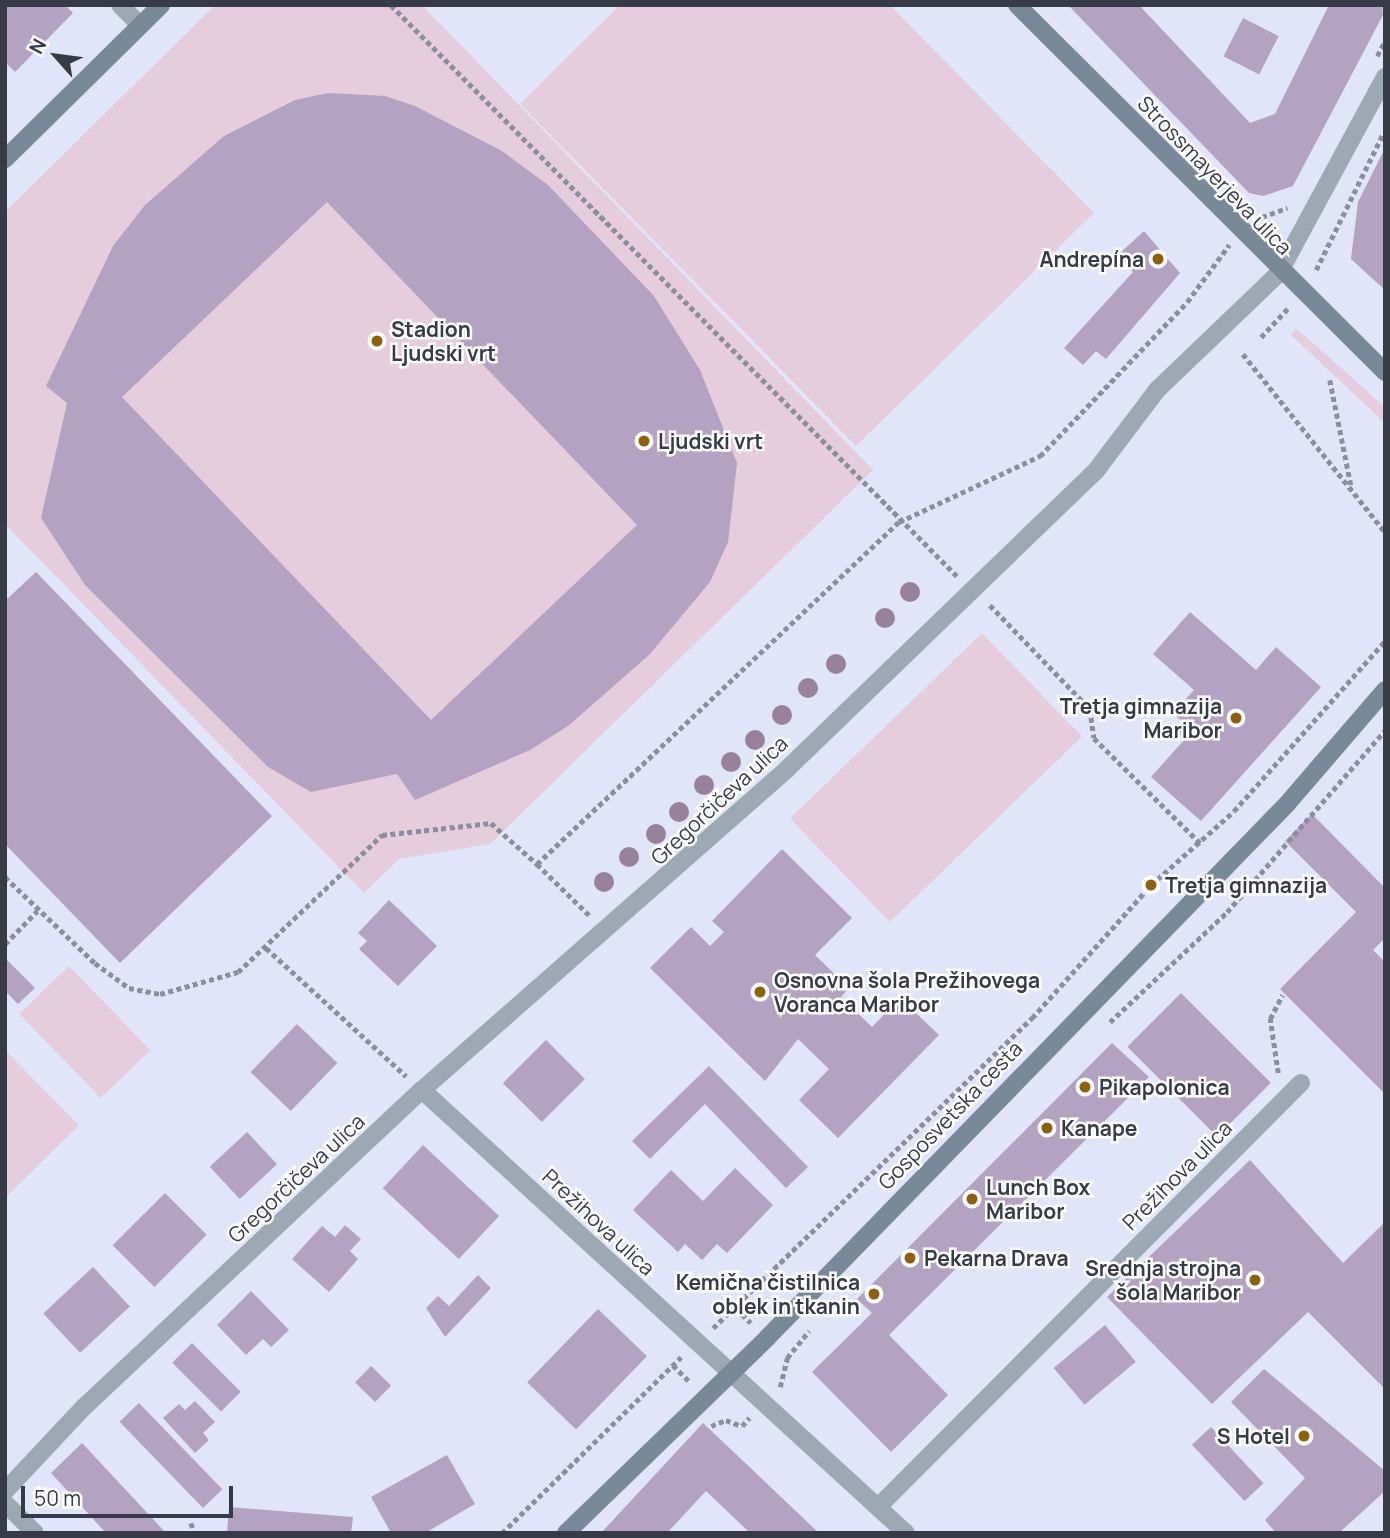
<!DOCTYPE html>
<html>
<head>
<meta charset="utf-8">
<style>
  body { margin:0 }
  #map { position:relative; width:1390px; height:1538px; overflow:hidden; background:#e1e5fa; font-family:Manrope,sans-serif }
  div>[style] { position:absolute }
  .green>* { inset:0; background:#e6cddc; transform-origin:0 0 }
  .building>* { inset:0; background:#b3a2c2; transform-origin:0 0 }
  .path>* { height:4.5px; margin-top:-2.25px; transform-origin:0; background:repeating-linear-gradient(90deg,#8b8e9f 0 5px,transparent 0 8.5px) }
  .street>* { height:18px; margin:-9px; padding:0 9px; transform-origin:9px; border-radius:9px; background:#9ca8b3 }
  .secondary>* { height:18px; margin:-9px; padding:0 9px; transform-origin:9px; border-radius:9px; background:#78899a }
  .trees>* { width:20px; height:20px; margin:-10px; border-radius:50%; background:#98819c }
  .dots>* { width:19px; height:19px; translate:-50% -50%; box-sizing:border-box; border:4px solid #fff; border-radius:50% }
  span { translate:-50% -50%; white-space:nowrap; text-align:center; line-height:1.15; -webkit-text-stroke:5px #fff; paint-order:stroke }
  .street-label { font-size:21px; color:#373a47 }
  .poi-label { font-size:21px; color:#373a47; font-weight:700 }
  .right { translate:-100% -50%; text-align:right }
  .left { translate:0 -50%; text-align:left }
  .frame { position:absolute; inset:0; border:7px solid #373a47; pointer-events:none }
  .north { position:absolute; left:21px; top:21px; width:70px; height:70px; -webkit-text-stroke:5px #fff; paint-order:stroke; rotate:298deg; font-size:19px; font-weight:700; line-height:28px; text-align:center; color:#373a47 }
  .north::after { content:''; display:block; margin:auto; width:24px; height:32px; background:#373a47; clip-path:polygon(50% 0,100% 100%,50% 72%,0 100%) }
  .scale { position:absolute; left:21px; top:1486px; width:212px; height:32px; box-sizing:border-box; border:4px solid #373a47; border-top:0; padding-left:9px; font-size:21px; line-height:24px; white-space:nowrap; color:#373a47; -webkit-text-stroke:5px #fff; paint-order:stroke }
</style>
</head>
<body>
<div id="map">
  <div class="green">
    <i style="clip-path:polygon(215px 5px,422px 5px,873px 470px,490px 844px,399px 859px,364px 893px,5px 524px,5px 212px)"></i>
    <i style="clip-path:polygon(620px 5px,890px 5px,1094px 213px,856px 446px,520px 104px)"></i>
    <i style="clip-path:polygon(1296px 328px,1385px 407px,1385px 423px,1291px 335px)"></i>
    <i style="left:982px;top:633px;width:144px;height:267px;rotate:46deg"></i>
    <i style="left:69px;top:966px;width:117px;height:69px;rotate:46deg"></i>
    <i style="clip-path:polygon(5px 1050px,79px 1125px,5px 1198px)"></i>
  </div>
  <div class="building">
    <i style="clip-path:polygon(5px 5px,65px 5px,73px 13px,15px 72px,5px 62px)"></i>
    <i style="clip-path:polygon(1068px 5px,1139px 5px,1250px 123px,1275px 114px,1329px 5px,1382px 5px,1383px 15px,1293px 186px,1263px 196px,1249px 193px)"></i>
    <i style="left:1243px;top:18px;width:40px;height:43px;rotate:27deg"></i>
    <i style="clip-path:polygon(evenodd,328px 93px,385px 96px,415px 106px,502px 151px,548px 185px,654px 296px,700px 370px,737px 463px,728px 542px,710px 582px,649px 655px,568px 726px,530px 750px,415px 800px,397px 774px,311px 792px,268px 767px,85px 585px,41px 518px,67px 403px,46px 386px,113px 246px,145px 205px,224px 136px,295px 100px,328px 93px,327px 202px,637px 525px,431px 720px,122px 397px,327px 202px)"></i>
    <i style="clip-path:polygon(1385px 148px,1385px 290px,1351px 259px,1358px 202px)"></i>
    <i style="clip-path:polygon(1144px 231px,1180px 273px,1106px 359px,1096px 351px,1083px 365px,1064px 348px,1133px 272px,1118px 255px)"></i>
    <i style="clip-path:polygon(36px 572px,272px 816px,120px 963px,5px 844px,5px 601px)"></i>
    <i style="clip-path:polygon(1190px 612px,1256px 670px,1276px 647px,1321px 687px,1201px 821px,1151px 777px,1185px 739px,1175px 730px,1183px 722px,1173px 713px,1194px 690px,1153px 654px)"></i>
    <i style="clip-path:polygon(1312px 814px,1385px 888px,1385px 938px,1373px 950px,1385px 962px,1385px 1094px,1280px 989px,1356px 912px,1285px 841px)"></i>
    <i style="clip-path:polygon(782px 849px,852px 918px,815px 955px,849px 988px,841px 997px,872px 1027px,900px 998px,939px 1035px,838px 1138px,799px 1100px,829px 1069px,798px 1039px,765px 1081px,650px 968px,691px 927px,710px 946px,724px 932px,712px 921px)"></i>
    <i style="clip-path:polygon(389px 900px,437px 946px,398px 986px,359px 949px,367px 941px,358px 933px)"></i>
    <i style="clip-path:polygon(5px 958px,35px 988px,18px 1004px,5px 991px)"></i>
    <i style="left:1181px;top:993px;width:127px;height:76px;rotate:45deg"></i>
    <i style="left:297px;top:1024px;width:56px;height:67px;rotate:44deg"></i>
    <i style="left:546px;top:1040px;width:55px;height:61px;rotate:45deg"></i>
    <i style="clip-path:polygon(1112px 1043px,1149px 1077px,889px 1335px,948px 1395px,891px 1452px,812px 1372px,872px 1313px,857px 1299px)"></i>
    <i style="clip-path:polygon(709px 1066px,808px 1167px,786px 1188px,705px 1104px,650px 1159px,632px 1141px)"></i>
    <i style="left:247px;top:1132px;width:44px;height:51px;rotate:47deg"></i>
    <i style="left:423px;top:1145px;width:104px;height:59px;rotate:43deg"></i>
    <i style="clip-path:polygon(1250px 1160px,1343px 1263px,1385px 1222px,1385px 1389px,1308px 1312px,1212px 1404px,1107px 1297px)"></i>
    <i style="clip-path:polygon(735px 1168px,773px 1205px,727px 1253px,717px 1244px,702px 1260px,685px 1244px,678px 1252px,633px 1210px,671px 1170px,703px 1201px)"></i>
    <i style="left:165px;top:1193px;width:59px;height:74px;rotate:45deg"></i>
    <i style="clip-path:polygon(345px 1225px,361px 1239px,350px 1251px,358px 1259px,329px 1292px,292px 1259px,322px 1226px,335px 1237px)"></i>
    <i style="left:93px;top:1267px;width:54px;height:68px;rotate:47deg"></i>
    <i style="clip-path:polygon(478px 1275px,491px 1288px,445px 1337px,426px 1308px,438px 1296px,449px 1306px)"></i>
    <i style="clip-path:polygon(251px 1291px,289px 1330px,271px 1347px,263px 1339px,246px 1355px,217px 1325px)"></i>
    <i style="left:598px;top:1309px;width:68px;height:102px;rotate:44deg"></i>
    <i style="left:1105px;top:1325px;width:48px;height:67px;rotate:50deg"></i>
    <i style="left:192px;top:1343px;width:69px;height:28px;rotate:45deg"></i>
    <i style="left:371px;top:1366px;width:28px;height:23px;rotate:44deg"></i>
    <i style="clip-path:polygon(1264px 1369px,1385px 1471px,1385px 1491px,1339px 1533px,1276px 1533px,1265px 1520px,1305px 1478px,1231px 1402px)"></i>
    <i style="clip-path:polygon(195px 1401px,215px 1422px,203px 1433px,209px 1440px,195px 1453px,163px 1418px,179px 1404px,185px 1410px)"></i>
    <i style="left:139px;top:1403px;width:120px;height:27px;rotate:46deg"></i>
    <i style="clip-path:polygon(703px 1423px,819px 1533px,750px 1533px,706px 1491px,667px 1533px,601px 1533px)"></i>
    <i style="left:1211px;top:1427px;width:77px;height:26px;rotate:47deg"></i>
    <i style="clip-path:polygon(82px 1443px,166px 1533px,106px 1533px,51px 1473px)"></i>
    <i style="clip-path:polygon(447px 1455px,475px 1504px,425px 1533px,391px 1533px,371px 1497px)"></i>
    <i style="clip-path:polygon(229px 1507px,353px 1517px,351px 1533px,227px 1533px)"></i>
  </div>
  <div class="path">
    <i style="left:391px;top:5px;width:804px;rotate:45.25deg"></i>
    <i style="left:1377px;top:56px;width:17px;rotate:-62deg"></i>
    <i style="left:1262px;top:217px;width:27px;rotate:-20deg"></i>
    <i style="left:1316px;top:270px;width:152px;rotate:-63.8deg"></i>
    <i style="left:1261px;top:337px;width:42px;rotate:-46.9deg"></i>
    <i style="left:1243px;top:354px;width:228px;rotate:51.4deg"></i>
    <i style="left:1330px;top:380px;width:107px;rotate:78.7deg"></i>
    <i style="left:990px;top:605px;width:144px;rotate:46.1deg"></i>
    <i style="left:1090px;top:709px;width:29px;rotate:82deg"></i>
    <i style="left:1094px;top:738px;width:151px;rotate:44.7deg"></i>
    <i style="left:537px;top:864px;width:73px;rotate:44.4deg"></i>
    <i style="left:5px;top:877px;width:124px;rotate:43.7deg"></i>
    <i style="left:95px;top:963px;width:42px;rotate:36.3deg"></i>
    <i style="left:129px;top:988px;width:32px;rotate:11deg"></i>
    <i style="left:160px;top:994px;width:81px;rotate:-15.8deg"></i>
    <i style="left:238px;top:972px;width:199px;rotate:-43.6deg"></i>
    <i style="left:382px;top:835px;width:110px;rotate:-6.3deg"></i>
    <i style="left:491px;top:823px;width:62px;rotate:41.7deg"></i>
    <i style="left:537px;top:864px;width:498px;rotate:-43.4deg"></i>
    <i style="left:899px;top:522px;width:156px;rotate:-25.1deg"></i>
    <i style="left:1040px;top:456px;width:213px;rotate:-46.3deg"></i>
    <i style="left:1187px;top:302px;width:71px;rotate:-53.6deg"></i>
    <i style="left:5px;top:944px;width:46px;rotate:-45.9deg"></i>
    <i style="left:266px;top:948px;width:190px;rotate:42.4deg"></i>
    <i style="left:1110px;top:1022px;width:161px;rotate:-43.2deg"></i>
    <i style="left:1227px;top:912px;width:241px;rotate:-49deg"></i>
    <i style="left:1278px;top:1073px;width:55px;rotate:-98.4deg"></i>
    <i style="left:1270px;top:1019px;width:27px;rotate:-63deg"></i>
    <i style="left:736px;top:1308px;width:21px;rotate:45deg"></i>
    <i style="left:713px;top:1328px;width:445px;rotate:-44.2deg"></i>
    <i style="left:1032px;top:1018px;width:178px;rotate:-48.2deg"></i>
    <i style="left:1151px;top:885px;width:111px;rotate:-41.7deg"></i>
    <i style="left:1234px;top:811px;width:227px;rotate:-48.4deg"></i>
    <i style="left:673px;top:1365px;width:24px;rotate:45deg"></i>
    <i style="left:780px;top:1387px;width:30px;rotate:-76deg"></i>
    <i style="left:787px;top:1358px;width:35px;rotate:-51deg"></i>
    <i style="left:711px;top:1426px;width:16px;rotate:-22deg"></i>
    <i style="left:726px;top:1420px;width:17px;rotate:21deg"></i>
    <i style="left:742px;top:1426px;width:11px;rotate:-49deg"></i>
    <i style="left:191px;top:1523px;width:11px;rotate:68deg"></i>
    <i style="left:502px;top:1533px;width:251px;rotate:-44.5deg"></i>
  </div>
  <div class="street">
    <i style="left:120px;top:5px;width:28px;rotate:45deg"></i>
    <i style="left:422px;top:1090px;width:656px;rotate:42.47deg"></i>
    <i style="left:5px;top:1491px;width:114px;rotate:-46.8deg"></i>
    <i style="left:83px;top:1408px;width:465px;rotate:-43.2deg"></i>
    <i style="left:422px;top:1090px;width:486px;rotate:-41.3deg"></i>
    <i style="left:787px;top:769px;width:428px;rotate:-44deg"></i>
    <i style="left:1095px;top:472px;width:103px;rotate:-52.9deg"></i>
    <i style="left:1157px;top:390px;width:169px;rotate:-43.8deg"></i>
    <i style="left:1279px;top:273px;width:223px;rotate:-61.6deg"></i>
    <i style="left:5px;top:1503px;width:42px;rotate:45deg"></i>
    <i style="left:878px;top:1507px;width:599px;rotate:-45.07deg"></i>
  </div>
  <div class="secondary">
    <i style="left:1017px;top:5px;width:520px;rotate:44.92deg"></i>
    <i style="left:5px;top:159px;width:219px;rotate:-44.6deg"></i>
    <i style="left:566px;top:1533px;width:280px;rotate:-44.1deg"></i>
    <i style="left:767px;top:1338px;width:745px;rotate:-45.76deg"></i>
    <i style="left:1287px;top:804px;width:150px;rotate:-49.3deg"></i>
  </div>
  <div class="trees">
    <i style="left:910px;top:592px"></i>
    <i style="left:885px;top:618px"></i>
    <i style="left:836px;top:664px"></i>
    <i style="left:808px;top:688px"></i>
    <i style="left:782px;top:715px"></i>
    <i style="left:755px;top:740px"></i>
    <i style="left:731px;top:762px"></i>
    <i style="left:704px;top:785px"></i>
    <i style="left:679px;top:812px"></i>
    <i style="left:656px;top:834px"></i>
    <i style="left:629px;top:857px"></i>
    <i style="left:604px;top:882px"></i>
  </div>
  <div class="dots">
    <i style="left:1158px;top:259px;background:#905f0c"></i>
    <i style="left:377px;top:341px;background:#905f0c"></i>
    <i style="left:644px;top:441px;background:#905f0c"></i>
    <i style="left:1236px;top:718px;background:#905f0c"></i>
    <i style="left:1151px;top:885px;background:#905f0c"></i>
    <i style="left:760px;top:992px;background:#905f0c"></i>
    <i style="left:1085px;top:1087px;background:#905f0c"></i>
    <i style="left:1047px;top:1128px;background:#905f0c"></i>
    <i style="left:972px;top:1199px;background:#905f0c"></i>
    <i style="left:910px;top:1258px;background:#905f0c"></i>
    <i style="left:1255px;top:1280px;background:#905f0c"></i>
    <i style="left:874px;top:1294px;background:#905f0c"></i>
    <i style="left:1304px;top:1436px;background:#905f0c"></i>
  </div>
  <div class="street-label">
    <span style="left:1215px;top:175px;rotate:46deg">Strossmayerjeva ulica</span>
    <span style="left:719px;top:800px;rotate:-43deg">Gregorčičeva ulica</span>
    <span style="left:950px;top:1115px;rotate:-46deg">Gosposvetska cesta</span>
    <span style="left:1177px;top:1175px;rotate:-45deg">Prežihova ulica</span>
    <span style="left:296px;top:1178px;rotate:-43deg">Gregorčičeva ulica</span>
    <span style="left:599px;top:1222px;rotate:43deg">Prežihova ulica</span>
  </div>
  <div class="poi-label">
    <span class="right" style="left:1144px;top:259px">Andrepína</span>
    <span class="left" style="left:391px;top:341px">Stadion<br>Ljudski vrt</span>
    <span class="left" style="left:658px;top:441px">Ljudski vrt</span>
    <span class="right" style="left:1222px;top:718px">Tretja gimnazija<br>Maribor</span>
    <span class="left" style="left:1165px;top:885px">Tretja gimnazija</span>
    <span class="left" style="left:774px;top:992px">Osnovna šola Prežihovega<br>Voranca Maribor</span>
    <span class="left" style="left:1099px;top:1087px">Pikapolonica</span>
    <span class="left" style="left:1061px;top:1128px">Kanape</span>
    <span class="left" style="left:986px;top:1199px">Lunch Box<br>Maribor</span>
    <span class="left" style="left:924px;top:1258px">Pekarna Drava</span>
    <span class="right" style="left:1241px;top:1280px">Srednja strojna<br>šola Maribor</span>
    <span class="right" style="left:860px;top:1294px">Kemična čistilnica<br>oblek in tkanin</span>
    <span class="right" style="left:1290px;top:1436px">S Hotel</span>
  </div>
  <div class="frame"></div>
  <div class="north">N</div>
  <div class="scale">50 m</div>
</div>
</body>
</html>
